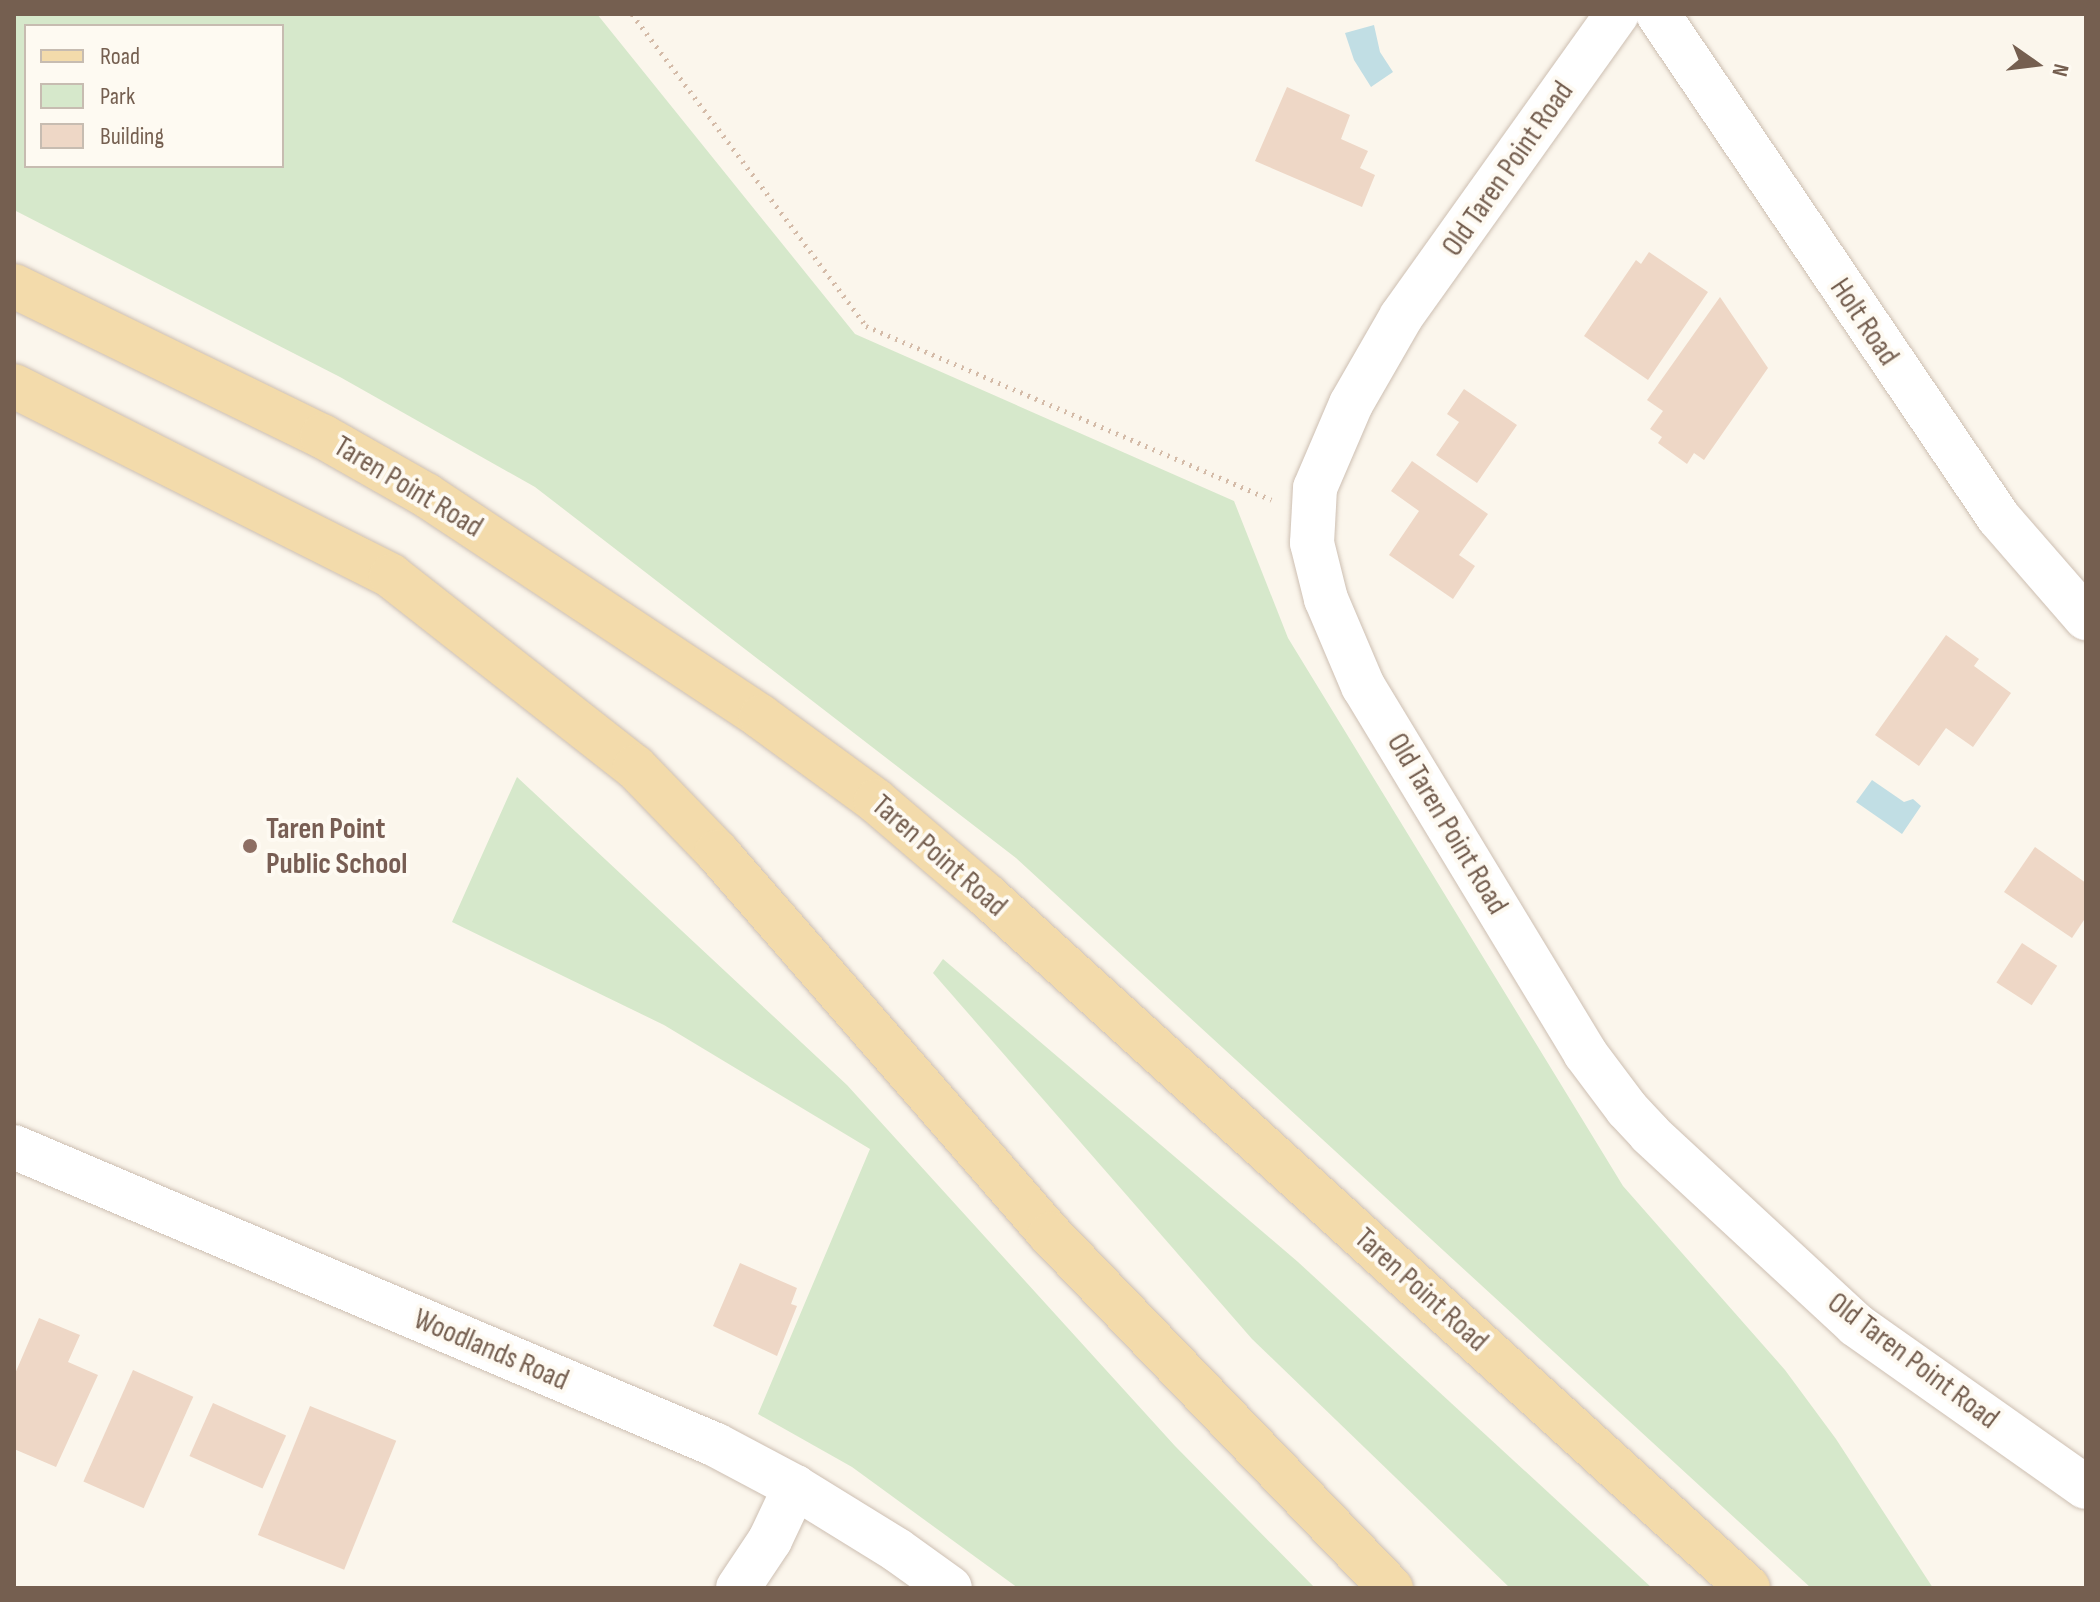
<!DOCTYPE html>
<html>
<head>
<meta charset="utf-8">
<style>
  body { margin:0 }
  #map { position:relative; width:2100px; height:1602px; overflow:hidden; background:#fbf6ec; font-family:"Sofia Sans Condensed",sans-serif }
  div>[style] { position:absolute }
  .green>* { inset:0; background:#d6e8cb }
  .water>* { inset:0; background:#c1dee4 }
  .building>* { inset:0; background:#eed7c6; transform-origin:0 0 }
  .path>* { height:5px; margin-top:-2.5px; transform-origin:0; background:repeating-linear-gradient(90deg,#d4bba8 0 2px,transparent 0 8px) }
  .roads { filter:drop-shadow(0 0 2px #cdbfb2) drop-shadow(0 0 2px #cdbfb2) }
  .minor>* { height:44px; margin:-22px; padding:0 22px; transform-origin:22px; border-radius:22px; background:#fff }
  .major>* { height:44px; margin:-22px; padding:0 22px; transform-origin:22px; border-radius:22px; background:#f3dbab }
  .dots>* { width:22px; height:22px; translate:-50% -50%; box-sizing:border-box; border:4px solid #fefaf2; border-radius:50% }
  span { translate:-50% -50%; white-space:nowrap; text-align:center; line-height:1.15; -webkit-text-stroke:8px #fefaf2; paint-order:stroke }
  .street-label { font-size:30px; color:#755f50 }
  .education-label { font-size:30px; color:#785e54; font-weight:700 }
  .left { translate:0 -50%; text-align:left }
  .frame { position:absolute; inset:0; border:16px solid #755f50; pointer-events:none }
  .legend { position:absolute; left:24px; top:24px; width:260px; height:144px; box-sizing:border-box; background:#fefaf2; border:2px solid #c7bcb1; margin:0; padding:10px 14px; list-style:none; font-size:24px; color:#755f50 }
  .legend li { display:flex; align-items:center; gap:16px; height:40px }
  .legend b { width:40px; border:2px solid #c7bcb1 }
  .north { position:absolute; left:1996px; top:24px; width:80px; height:80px; -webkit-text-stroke:6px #fefaf2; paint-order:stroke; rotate:104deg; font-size:22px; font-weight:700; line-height:32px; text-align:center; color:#755f50 }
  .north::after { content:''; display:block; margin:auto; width:28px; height:36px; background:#755f50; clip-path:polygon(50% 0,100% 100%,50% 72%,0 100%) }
</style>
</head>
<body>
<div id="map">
  <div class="green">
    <i style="clip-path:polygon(evenodd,14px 14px,597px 14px,855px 334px,1234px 501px,1288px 638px,1623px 1186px,1785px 1370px,1836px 1439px,1933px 1588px,1811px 1588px,1016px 858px,535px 487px,340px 377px,14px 210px,14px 14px,26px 26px,282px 26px,282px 166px,26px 166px,26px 26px)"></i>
    <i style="clip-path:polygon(517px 777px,847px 1085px,1175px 1446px,1315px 1588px,1018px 1588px,852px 1467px,758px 1414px,870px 1149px,664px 1025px,452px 922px)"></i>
    <i style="clip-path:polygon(943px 959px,1298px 1262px,1652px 1588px,1510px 1588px,1252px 1339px,933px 973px)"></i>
  </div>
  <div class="water">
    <i style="clip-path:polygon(1374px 25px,1380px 52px,1393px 72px,1371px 87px,1354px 60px,1345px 33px)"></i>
    <i style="clip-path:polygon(1872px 780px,1904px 802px,1913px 799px,1921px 806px,1902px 834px,1856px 802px)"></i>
  </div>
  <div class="building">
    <i style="clip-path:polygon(1287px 87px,1350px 115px,1341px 139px,1368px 151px,1360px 168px,1375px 175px,1362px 207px,1255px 161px)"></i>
    <i style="clip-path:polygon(1649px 252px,1708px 292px,1648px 380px,1584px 336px,1636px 260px,1641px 264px)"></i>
    <i style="clip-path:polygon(1720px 297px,1768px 368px,1704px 460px,1694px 453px,1687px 464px,1658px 443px,1662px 437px,1650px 429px,1663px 411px,1647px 400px)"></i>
    <i style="clip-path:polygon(1464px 389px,1517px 425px,1477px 483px,1436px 455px,1459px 422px,1447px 414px)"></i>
    <i style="clip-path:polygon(1412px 461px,1488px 514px,1459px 555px,1475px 566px,1453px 599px,1389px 555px,1419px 511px,1391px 491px)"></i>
    <i style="clip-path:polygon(1946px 635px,1979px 659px,1974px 666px,2011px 693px,1973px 747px,1946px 728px,1919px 766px,1875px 735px)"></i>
    <i style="clip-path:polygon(2035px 847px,2086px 883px,2086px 917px,2072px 938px,2004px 892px)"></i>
    <i style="left:2022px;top:943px;width:42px;height:47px;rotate:33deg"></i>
    <i style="clip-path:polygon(740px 1263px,797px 1288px,791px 1304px,797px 1306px,777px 1356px,713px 1326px)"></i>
    <i style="clip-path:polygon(39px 1318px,80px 1335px,68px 1362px,98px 1375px,56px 1467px,14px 1449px,14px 1376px)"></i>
    <i style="left:133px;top:1370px;width:66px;height:122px;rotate:24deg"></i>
    <i style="left:213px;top:1403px;width:80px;height:58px;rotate:24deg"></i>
    <i style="left:310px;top:1406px;width:93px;height:139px;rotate:22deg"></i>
  </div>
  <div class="path">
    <i style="left:632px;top:14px;width:390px;rotate:53.1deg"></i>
    <i style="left:866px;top:326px;width:441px;rotate:23.2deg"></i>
  </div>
  <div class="roads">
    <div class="minor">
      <i style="left:1617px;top:14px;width:372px;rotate:125.5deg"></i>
      <i style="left:1401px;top:317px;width:100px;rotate:119.9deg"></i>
      <i style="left:1351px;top:404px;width:91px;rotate:113.2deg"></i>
      <i style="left:1315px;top:488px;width:55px;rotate:93.1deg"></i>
      <i style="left:1312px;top:543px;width:58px;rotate:76deg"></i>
      <i style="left:1326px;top:599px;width:95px;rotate:67deg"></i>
      <i style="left:1363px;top:686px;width:429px;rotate:58.8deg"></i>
      <i style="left:1585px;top:1053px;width:70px;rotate:53.1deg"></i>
      <i style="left:1627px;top:1109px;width:34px;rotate:47deg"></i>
      <i style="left:1650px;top:1134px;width:281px;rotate:42.8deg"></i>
      <i style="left:1856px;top:1325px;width:281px;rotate:35.2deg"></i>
      <i style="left:1658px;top:14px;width:609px;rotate:55.92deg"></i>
      <i style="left:1999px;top:518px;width:133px;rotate:49deg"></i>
      <i style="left:14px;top:1147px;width:763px;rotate:23deg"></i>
      <i style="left:716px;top:1445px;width:89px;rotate:28deg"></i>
      <i style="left:795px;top:1487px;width:120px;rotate:31.7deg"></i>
      <i style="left:897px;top:1550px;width:65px;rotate:35.6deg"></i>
      <i style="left:738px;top:1588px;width:58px;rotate:-56.3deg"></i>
      <i style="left:770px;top:1540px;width:59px;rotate:-64.7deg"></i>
    </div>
    <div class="major">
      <i style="left:14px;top:286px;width:343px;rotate:26deg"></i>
      <i style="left:322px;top:436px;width:120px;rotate:29.6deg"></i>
      <i style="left:426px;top:495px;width:402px;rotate:33.5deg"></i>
      <i style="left:761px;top:717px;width:142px;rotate:36.1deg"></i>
      <i style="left:876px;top:801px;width:145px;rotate:40.5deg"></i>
      <i style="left:986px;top:895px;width:1030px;rotate:42.28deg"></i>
      <i style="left:14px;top:386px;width:422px;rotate:26.7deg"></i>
      <i style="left:391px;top:576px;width:310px;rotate:38.1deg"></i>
      <i style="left:635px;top:767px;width:118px;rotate:46deg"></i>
      <i style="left:717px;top:852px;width:507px;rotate:48.92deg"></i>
      <i style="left:1050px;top:1234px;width:492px;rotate:46.1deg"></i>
    </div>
  </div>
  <div class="dots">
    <i style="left:250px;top:846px;background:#8d6e63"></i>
  </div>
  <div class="street-label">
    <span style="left:1508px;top:169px;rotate:-55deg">Old Taren Point Road</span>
    <span style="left:1864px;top:322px;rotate:56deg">Holt Road</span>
    <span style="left:408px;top:487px;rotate:31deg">Taren Point Road</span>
    <span style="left:1447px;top:824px;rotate:59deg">Old Taren Point Road</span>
    <span style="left:939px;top:856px;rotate:41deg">Taren Point Road</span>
    <span style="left:1421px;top:1290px;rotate:42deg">Taren Point Road</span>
    <span style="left:491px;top:1350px;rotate:23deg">Woodlands Road</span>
    <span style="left:1913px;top:1361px;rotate:37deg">Old Taren Point Road</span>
  </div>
  <div class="education-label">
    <span class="left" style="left:266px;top:846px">Taren Point<br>Public School</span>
  </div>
  <div class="frame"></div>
  <ul class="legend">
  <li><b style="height:10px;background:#f3dbab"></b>Road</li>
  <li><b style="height:22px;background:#d6e8cb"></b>Park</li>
  <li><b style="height:22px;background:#eed7c6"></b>Building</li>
  </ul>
  <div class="north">N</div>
</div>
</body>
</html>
